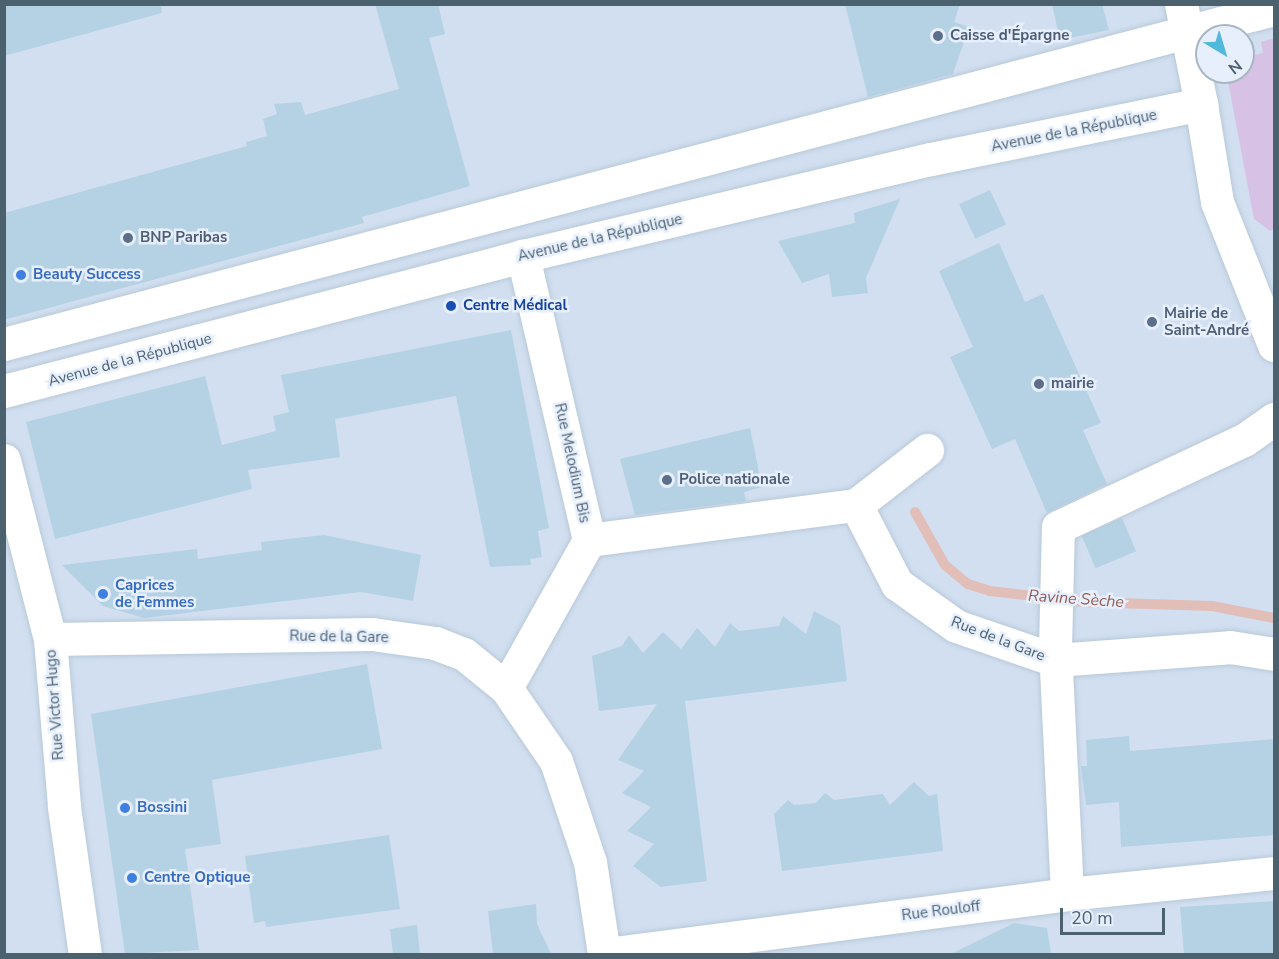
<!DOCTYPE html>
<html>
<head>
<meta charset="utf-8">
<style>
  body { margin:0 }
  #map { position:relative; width:1279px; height:959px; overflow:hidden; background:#e2ebf9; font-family:"Nunito Sans",sans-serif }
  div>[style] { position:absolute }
  .residential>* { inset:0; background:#d1dff0 }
  .green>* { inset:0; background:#d7c2e5 }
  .stream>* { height:10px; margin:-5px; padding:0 5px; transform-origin:5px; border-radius:5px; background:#e1bfb8 }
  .building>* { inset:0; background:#b5d2e4; transform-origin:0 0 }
  .roads { filter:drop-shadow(0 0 2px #b9c9d8) drop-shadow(0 0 2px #b9c9d8) }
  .minor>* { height:33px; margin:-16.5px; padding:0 16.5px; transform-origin:16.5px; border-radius:16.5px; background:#fff }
  .tertiary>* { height:33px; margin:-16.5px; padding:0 16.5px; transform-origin:16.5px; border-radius:16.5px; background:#fff }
  .secondary>* { height:33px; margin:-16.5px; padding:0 16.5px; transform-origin:16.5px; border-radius:16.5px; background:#fff }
  .dots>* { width:16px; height:16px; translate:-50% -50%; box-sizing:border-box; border:3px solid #e7effd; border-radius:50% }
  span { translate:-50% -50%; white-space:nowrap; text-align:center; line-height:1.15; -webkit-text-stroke:5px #e7effd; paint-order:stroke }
  .service-label { font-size:15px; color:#4e5e75; font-weight:700 }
  .left { translate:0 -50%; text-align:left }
  .street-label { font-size:15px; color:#4b616e }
  .shop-label { font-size:15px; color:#366cbe; font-weight:700 }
  .transit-label { font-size:15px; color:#164399; font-weight:700 }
  .water-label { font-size:16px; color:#935c51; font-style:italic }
  .frame { position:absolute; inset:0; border:6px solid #4b616e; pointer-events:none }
  .north { position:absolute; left:1195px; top:24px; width:60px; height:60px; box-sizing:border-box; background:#e7effd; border:2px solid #a9b6c4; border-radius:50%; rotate:142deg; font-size:16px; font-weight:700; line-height:24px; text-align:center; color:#4b616e }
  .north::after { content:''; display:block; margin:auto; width:21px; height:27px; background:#51b9d9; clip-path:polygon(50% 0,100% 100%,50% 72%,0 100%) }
  .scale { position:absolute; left:1060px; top:908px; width:105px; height:27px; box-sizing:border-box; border:3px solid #4b616e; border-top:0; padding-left:8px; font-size:18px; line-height:21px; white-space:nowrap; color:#4b616e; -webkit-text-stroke:4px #e7effd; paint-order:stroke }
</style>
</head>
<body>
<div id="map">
  <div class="residential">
    <i style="clip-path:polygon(evenodd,5px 5px,1274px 5px,1274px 954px,5px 954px,5px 5px,1207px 36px,1243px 36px,1243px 72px,1207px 72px,1207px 36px)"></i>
  </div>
  <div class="green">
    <i style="clip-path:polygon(1274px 38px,1274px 229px,1270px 231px,1254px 219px,1227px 76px,1243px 72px,1249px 56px,1263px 53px,1261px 42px)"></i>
  </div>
  <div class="stream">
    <i style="left:915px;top:512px;width:61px;rotate:60.5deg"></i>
    <i style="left:945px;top:565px;width:30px;rotate:40deg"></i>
    <i style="left:968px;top:584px;width:23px;rotate:18deg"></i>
    <i style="left:990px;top:591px;width:94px;rotate:6.7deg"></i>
    <i style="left:1083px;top:602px;width:129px;rotate:1.8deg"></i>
    <i style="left:1212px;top:606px;width:63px;rotate:11deg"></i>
  </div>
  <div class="building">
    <i style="clip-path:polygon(4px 4px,161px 4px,162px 13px,4px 56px)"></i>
    <i style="clip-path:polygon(375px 4px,438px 4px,445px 34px,429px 38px,470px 186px,362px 217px,364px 223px,4px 320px,4px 213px,247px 146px,246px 142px,267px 136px,263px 119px,277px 114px,274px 104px,301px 102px,305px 115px,399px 89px)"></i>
    <i style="clip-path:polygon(845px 4px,960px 4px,954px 22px,969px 27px,953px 74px,868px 97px)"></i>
    <i style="clip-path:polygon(1052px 4px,1102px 4px,1109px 30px,1060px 40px)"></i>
    <i style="left:990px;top:190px;width:38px;height:34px;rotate:65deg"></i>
    <i style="clip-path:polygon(900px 199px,866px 278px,868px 293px,832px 297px,829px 274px,802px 283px,778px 241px,855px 223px,854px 213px)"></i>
    <i style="clip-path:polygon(999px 243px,1025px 302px,1043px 294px,1101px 423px,1083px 430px,1107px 484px,1047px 513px,1015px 439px,992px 449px,950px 357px,973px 347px,939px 271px)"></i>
    <i style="clip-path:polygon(511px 330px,549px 528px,538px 531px,542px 557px,530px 559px,531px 565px,490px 567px,456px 396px,335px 419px,340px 457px,248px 470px,252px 489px,55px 539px,26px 422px,205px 376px,222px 445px,276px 431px,273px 416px,289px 412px,281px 375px)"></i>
    <i style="clip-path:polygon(750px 428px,762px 487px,744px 492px,746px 501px,635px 515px,620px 459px)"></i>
    <i style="left:1122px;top:518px;width:36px;height:44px;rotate:67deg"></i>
    <i style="clip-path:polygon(324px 535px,421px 555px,413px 601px,361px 592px,144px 618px,103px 606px,62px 565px,197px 549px,198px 559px,262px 550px,261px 542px)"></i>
    <i style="clip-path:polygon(814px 611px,840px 625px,847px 681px,685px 701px,707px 881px,661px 887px,633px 866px,654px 844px,627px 831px,651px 807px,622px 793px,644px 771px,618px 760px,657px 704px,599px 711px,592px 656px,622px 646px,629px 635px,643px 653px,663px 632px,681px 649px,697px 628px,715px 647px,730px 623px,739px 631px,779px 626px,783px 616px,806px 634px)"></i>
    <i style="clip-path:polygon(367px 664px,382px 749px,212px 780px,221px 844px,185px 849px,199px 950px,125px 954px,91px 714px)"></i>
    <i style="clip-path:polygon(1129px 736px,1130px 751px,1275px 739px,1275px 835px,1121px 847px,1119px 802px,1086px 805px,1081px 766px,1087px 766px,1086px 740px)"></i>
    <i style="clip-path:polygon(914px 782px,929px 796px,937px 794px,943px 851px,782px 871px,774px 814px,788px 800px,794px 805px,816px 803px,825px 793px,834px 800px,883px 794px,890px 805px)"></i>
    <i style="clip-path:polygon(389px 835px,400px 909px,266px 927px,265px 921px,254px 923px,245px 856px)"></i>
    <i style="clip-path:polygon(1275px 901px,1275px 954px,1184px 954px,1180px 907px)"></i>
    <i style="clip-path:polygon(536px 904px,537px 924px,551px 954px,493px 954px,488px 911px)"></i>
    <i style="clip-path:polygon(1014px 923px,1047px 928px,1051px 954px,951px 954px)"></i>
    <i style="clip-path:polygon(417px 925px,420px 954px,393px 954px,390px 929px)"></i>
  </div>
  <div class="roads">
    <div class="minor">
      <i style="left:4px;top:460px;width:185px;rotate:75.6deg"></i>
      <i style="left:50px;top:639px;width:169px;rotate:85.2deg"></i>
      <i style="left:64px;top:807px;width:148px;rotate:81.9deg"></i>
      <i style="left:856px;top:505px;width:89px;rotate:62.6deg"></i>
      <i style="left:897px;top:584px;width:72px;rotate:35.4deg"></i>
      <i style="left:956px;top:626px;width:105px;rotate:19deg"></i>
      <i style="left:1055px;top:660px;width:175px;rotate:-4.2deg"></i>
      <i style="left:1230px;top:647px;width:45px;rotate:9deg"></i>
      <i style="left:589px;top:540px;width:269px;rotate:-7.5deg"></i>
      <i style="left:856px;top:505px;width:90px;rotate:-37.8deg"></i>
      <i style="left:50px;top:639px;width:322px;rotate:-0.9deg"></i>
      <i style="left:372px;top:634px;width:64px;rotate:8.1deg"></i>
      <i style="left:435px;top:643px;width:31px;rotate:21deg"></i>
      <i style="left:464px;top:654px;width:54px;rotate:39deg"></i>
      <i style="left:506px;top:688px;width:88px;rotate:55.6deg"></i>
      <i style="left:556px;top:761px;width:107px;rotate:71.4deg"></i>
      <i style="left:590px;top:862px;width:93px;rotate:81.3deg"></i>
      <i style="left:506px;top:688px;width:170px;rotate:-60.7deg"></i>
      <i style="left:589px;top:540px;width:292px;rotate:-103.1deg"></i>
      <i style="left:1067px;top:894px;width:246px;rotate:-92.8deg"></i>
      <i style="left:1055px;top:648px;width:121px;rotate:-88.6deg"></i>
      <i style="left:1058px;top:527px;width:205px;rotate:-25.1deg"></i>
      <i style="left:1244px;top:440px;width:37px;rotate:-35deg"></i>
      <i style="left:607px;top:954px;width:464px;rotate:-7.4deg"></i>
      <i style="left:1067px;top:894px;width:208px;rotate:-5.8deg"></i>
    </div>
    <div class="tertiary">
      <i style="left:1201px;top:104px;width:99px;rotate:80.7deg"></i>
      <i style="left:1217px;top:202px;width:154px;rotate:68.3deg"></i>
    </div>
    <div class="secondary">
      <i style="left:4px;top:344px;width:1313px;rotate:-14.78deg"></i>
      <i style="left:4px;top:391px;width:536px;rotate:-14.58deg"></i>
      <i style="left:523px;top:256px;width:419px;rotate:-13.4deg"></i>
      <i style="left:931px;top:159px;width:276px;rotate:-11.5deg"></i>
      <i style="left:1201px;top:104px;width:102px;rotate:-101.3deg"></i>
    </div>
  </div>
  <div class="dots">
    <i style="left:938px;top:36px;background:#5c6f8a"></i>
    <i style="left:128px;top:238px;background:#5c6f8a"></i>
    <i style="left:21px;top:275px;background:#3f7fe0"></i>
    <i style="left:451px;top:306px;background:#1a4fb4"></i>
    <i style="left:1152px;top:322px;background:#5c6f8a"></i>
    <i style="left:1039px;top:384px;background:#5c6f8a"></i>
    <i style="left:667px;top:480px;background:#5c6f8a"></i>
    <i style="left:103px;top:594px;background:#3f7fe0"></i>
    <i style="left:125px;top:808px;background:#3f7fe0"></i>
    <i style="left:132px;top:878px;background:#3f7fe0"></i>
  </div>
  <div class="service-label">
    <span class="left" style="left:950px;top:36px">Caisse d'Épargne</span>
    <span class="left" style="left:140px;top:238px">BNP Paribas</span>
    <span class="left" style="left:1164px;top:322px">Mairie de<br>Saint-André</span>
    <span class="left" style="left:1051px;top:384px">mairie</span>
    <span class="left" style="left:679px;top:480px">Police nationale</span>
  </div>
  <div class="street-label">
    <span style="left:1074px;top:131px;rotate:-11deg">Avenue de la République</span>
    <span style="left:600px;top:238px;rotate:-13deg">Avenue de la République</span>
    <span style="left:130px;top:360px;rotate:-15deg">Avenue de la République</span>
    <span style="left:572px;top:463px;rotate:78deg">Rue Melodium Bis</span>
    <span style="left:339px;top:637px;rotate:1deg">Rue de la Gare</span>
    <span style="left:998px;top:639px;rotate:21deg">Rue de la Gare</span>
    <span style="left:55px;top:705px;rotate:-94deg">Rue Victor Hugo</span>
    <span style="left:941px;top:911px;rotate:-7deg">Rue Rouloff</span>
  </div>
  <div class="shop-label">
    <span class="left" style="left:33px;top:275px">Beauty Success</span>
    <span class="left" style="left:115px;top:594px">Caprices<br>de Femmes</span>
    <span class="left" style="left:137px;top:808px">Bossini</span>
    <span class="left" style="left:144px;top:878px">Centre Optique</span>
  </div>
  <div class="transit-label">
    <span class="left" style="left:463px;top:306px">Centre Médical</span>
  </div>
  <div class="water-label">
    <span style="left:1076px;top:599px;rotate:4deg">Ravine Sèche</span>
  </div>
  <div class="frame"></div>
  <div class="north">N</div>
  <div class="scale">20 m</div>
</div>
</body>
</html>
